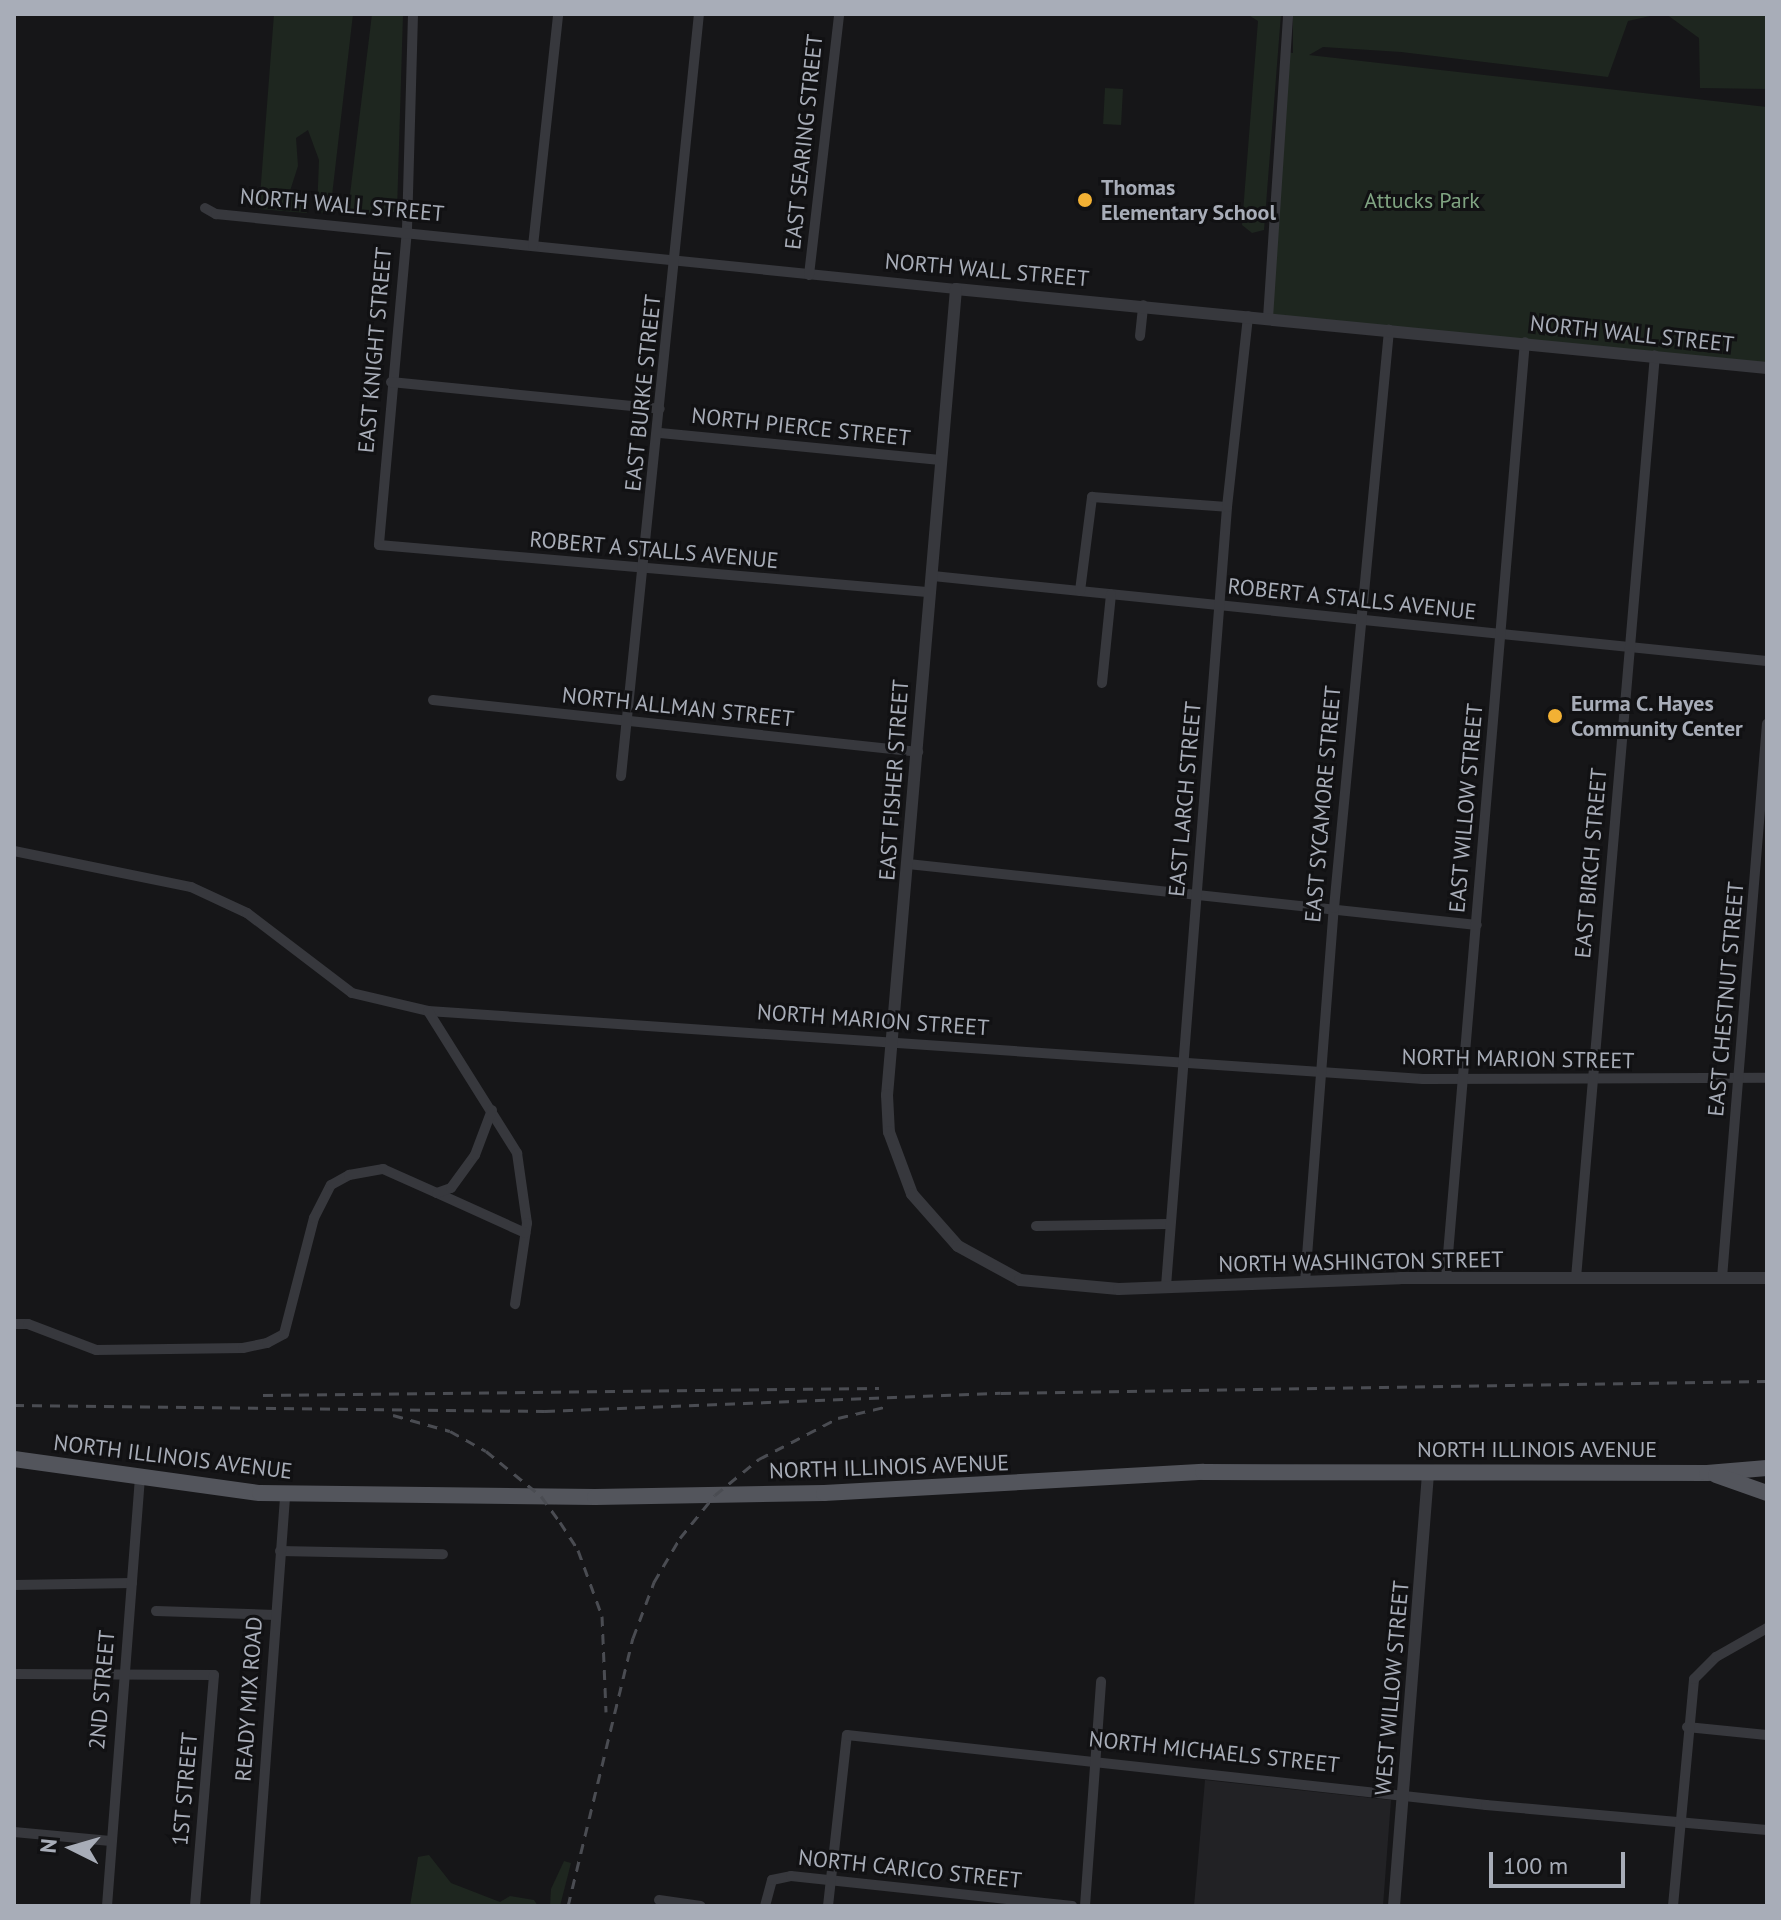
<!DOCTYPE html>
<html>
<head>
<meta charset="utf-8">
<style>
  body { margin:0 }
  #map { position:relative; width:1781px; height:1920px; overflow:hidden; background:#161618; font-family:"PT Sans",sans-serif }
  div>[style] { position:absolute }
  .built>* { inset:0; background:#222225 }
  .green>* { inset:0; background:#1e261f; transform-origin:0 0 }
  .minor>* { height:10px; margin:-5px; padding:0 5px; transform-origin:5px; border-radius:5px; background:#37383d }
  .tertiary>* { height:12px; margin:-6px; padding:0 6px; transform-origin:6px; border-radius:6px; background:#37383d }
  .primary>* { height:16px; margin:-8px; padding:0 8px; transform-origin:8px; border-radius:8px; background:#53555c }
  .rail>* { height:3px; margin-top:-1.5px; transform-origin:0; background:repeating-linear-gradient(90deg,#4a4c52 0 10px,transparent 0 18px) }
  .dots>* { width:22px; height:22px; translate:-50% -50%; box-sizing:border-box; border:4px solid #111113; border-radius:50% }
  span { translate:-50% -50%; white-space:nowrap; text-align:center; line-height:1.15; -webkit-text-stroke:6px #111113; paint-order:stroke }
  .street-label { font-size:22px; color:#a8adb8 }
  .poi-label { font-size:22px; color:#a8adb8; font-weight:700 }
  .left { translate:0 -50%; text-align:left }
  .park-label { font-size:22px; color:#7fa381 }
  .frame { position:absolute; inset:0; border:16px solid #a8adb8; pointer-events:none }
  .north { position:absolute; left:32px; top:1808px; width:80px; height:80px; -webkit-text-stroke:6px #111113; paint-order:stroke; rotate:275deg; font-size:22px; font-weight:700; line-height:32px; text-align:center; color:#a8adb8 }
  .north::after { content:''; display:block; margin:auto; width:28px; height:36px; background:#a8adb8; clip-path:polygon(50% 0,100% 100%,50% 72%,0 100%) }
  .scale { position:absolute; left:1489px; top:1852px; width:136px; height:36px; box-sizing:border-box; border:4px solid #a8adb8; border-top:0; padding-left:10px; font-size:24px; line-height:28px; white-space:nowrap; color:#a8adb8; -webkit-text-stroke:6px #111113; paint-order:stroke }
</style>
</head>
<body>
<div id="map">
  <div class="built">
    <i style="clip-path:polygon(1205px 1780px,1391px 1800px,1383px 1906px,1194px 1906px)"></i>
  </div>
  <div class="green">
    <i style="clip-path:polygon(274px 14px,353px 14px,330px 213px,317px 212px,319px 160px,308px 130px,296px 138px,298px 166px,289px 194px,305px 202px,307px 213px,259px 209px)"></i>
    <i style="clip-path:polygon(372px 14px,403px 14px,397px 211px,372px 217px,348px 211px)"></i>
    <i style="clip-path:polygon(1247px 14px,1281px 14px,1264px 230px,1252px 233px,1242px 225px,1258px 21px)"></i>
    <i style="clip-path:polygon(1293px 14px,1659px 14px,1628px 21px,1608px 77px,1401px 52px,1323px 47px,1309px 55px,1767px 107px,1767px 369px,1268px 318px,1286px 52px,1293px 53px)"></i>
    <i style="clip-path:polygon(1666px 14px,1767px 14px,1767px 89px,1700px 88px,1699px 38px)"></i>
    <i style="left:1105px;top:88px;width:18px;height:36px;rotate:3deg"></i>
    <i style="clip-path:polygon(429px 1855px,451px 1883px,500px 1902px,510px 1896px,534px 1900px,538px 1906px,410px 1906px,418px 1857px)"></i>
    <i style="clip-path:polygon(564px 1861px,571px 1863px,560px 1906px,550px 1906px,551px 1889px)"></i>
  </div>
  <div class="minor">
    <i style="left:413px;top:14px;width:216px;rotate:91.6deg"></i>
    <i style="left:407px;top:230px;width:316px;rotate:95.1deg"></i>
    <i style="left:379px;top:545px;width:550px;rotate:4.9deg"></i>
    <i style="left:205px;top:208px;width:13px;rotate:29deg"></i>
    <i style="left:216px;top:214px;width:744px;rotate:5.79deg"></i>
    <i style="left:533px;top:246px;width:233px;rotate:-83.8deg"></i>
    <i style="left:809px;top:275px;width:263px;rotate:-83.4deg"></i>
    <i style="left:1268px;top:318px;width:305px;rotate:-86.2deg"></i>
    <i style="left:1140px;top:336px;width:31px;rotate:-84deg"></i>
    <i style="left:391px;top:382px;width:270px;rotate:5.7deg"></i>
    <i style="left:660px;top:433px;width:279px;rotate:5.5deg"></i>
    <i style="left:933px;top:576px;width:838px;rotate:5.82deg"></i>
    <i style="left:1080px;top:591px;width:95px;rotate:-82.7deg"></i>
    <i style="left:1092px;top:497px;width:135px;rotate:4.2deg"></i>
    <i style="left:1102px;top:683px;width:89px;rotate:-84.2deg"></i>
    <i style="left:433px;top:700px;width:488px;rotate:6.1deg"></i>
    <i style="left:621px;top:776px;width:766px;rotate:-84.16deg"></i>
    <i style="left:14px;top:851px;width:181px;rotate:11.5deg"></i>
    <i style="left:191px;top:887px;width:62px;rotate:24.9deg"></i>
    <i style="left:247px;top:913px;width:132px;rotate:37.3deg"></i>
    <i style="left:352px;top:993px;width:78px;rotate:13.3deg"></i>
    <i style="left:428px;top:1011px;width:997px;rotate:3.91deg"></i>
    <i style="left:1423px;top:1079px;width:344px;rotate:-0.2deg"></i>
    <i style="left:908px;top:864px;width:572px;rotate:6.12deg"></i>
    <i style="left:428px;top:1011px;width:168px;rotate:57.9deg"></i>
    <i style="left:517px;top:1153px;width:71px;rotate:81.9deg"></i>
    <i style="left:527px;top:1223px;width:82px;rotate:98.4deg"></i>
    <i style="left:437px;top:1193px;width:97px;rotate:24.4deg"></i>
    <i style="left:1036px;top:1226px;width:132px;rotate:-0.9deg"></i>
    <i style="left:1446px;top:1278px;width:939px;rotate:-85.18deg"></i>
    <i style="left:1576px;top:1278px;width:926px;rotate:-85.11deg"></i>
    <i style="left:1722px;top:1278px;width:556px;rotate:-85.36deg"></i>
    <i style="left:1305px;top:1282px;width:375px;rotate:-85.6deg"></i>
    <i style="left:1334px;top:908px;width:581px;rotate:-84.56deg"></i>
    <i style="left:1166px;top:1286px;width:781px;rotate:-85.52deg"></i>
    <i style="left:1227px;top:507px;width:192px;rotate:-83.7deg"></i>
    <i style="left:14px;top:1324px;width:14px"></i>
    <i style="left:28px;top:1324px;width:73px;rotate:20.9deg"></i>
    <i style="left:96px;top:1350px;width:147px;rotate:-0.8deg"></i>
    <i style="left:243px;top:1348px;width:25px;rotate:-12deg"></i>
    <i style="left:267px;top:1343px;width:19px;rotate:-28deg"></i>
    <i style="left:284px;top:1334px;width:120px;rotate:-75.5deg"></i>
    <i style="left:314px;top:1218px;width:37px;rotate:-63deg"></i>
    <i style="left:331px;top:1185px;width:21px;rotate:-29deg"></i>
    <i style="left:349px;top:1175px;width:35px;rotate:-10deg"></i>
    <i style="left:383px;top:1169px;width:59px;rotate:24deg"></i>
    <i style="left:437px;top:1193px;width:15px;rotate:-20deg"></i>
    <i style="left:451px;top:1188px;width:41px;rotate:-54deg"></i>
    <i style="left:475px;top:1155px;width:48px;rotate:-69.3deg"></i>
    <i style="left:280px;top:1551px;width:163px;rotate:1.1deg"></i>
    <i style="left:14px;top:1585px;width:118px;rotate:-1deg"></i>
    <i style="left:156px;top:1611px;width:119px;rotate:1.9deg"></i>
    <i style="left:14px;top:1674px;width:200px;rotate:0.3deg"></i>
    <i style="left:214px;top:1675px;width:232px;rotate:94.7deg"></i>
    <i style="left:1687px;top:1727px;width:80px;rotate:5.7deg"></i>
    <i style="left:14px;top:1832px;width:97px;rotate:5.3deg"></i>
    <i style="left:659px;top:1900px;width:42px;rotate:8.1deg"></i>
    <i style="left:107px;top:1906px;width:430px;rotate:-85.6deg"></i>
    <i style="left:255px;top:1906px;width:413px;rotate:-85.8deg"></i>
    <i style="left:765px;top:1906px;width:27px;rotate:-75deg"></i>
    <i style="left:772px;top:1880px;width:19px;rotate:-12deg"></i>
    <i style="left:791px;top:1876px;width:283px;rotate:6.1deg"></i>
    <i style="left:828px;top:1906px;width:172px;rotate:-83.7deg"></i>
    <i style="left:847px;top:1735px;width:643px;rotate:6.25deg"></i>
    <i style="left:1486px;top:1805px;width:282px;rotate:5.1deg"></i>
    <i style="left:1085px;top:1906px;width:225px;rotate:-85.9deg"></i>
    <i style="left:1673px;top:1906px;width:228px;rotate:-84.7deg"></i>
    <i style="left:1694px;top:1679px;width:31px;rotate:-45deg"></i>
    <i style="left:1716px;top:1657px;width:59px;rotate:-29.6deg"></i>
  </div>
  <div class="tertiary">
    <i style="left:1767px;top:368px;width:815px;rotate:-174.44deg"></i>
    <i style="left:956px;top:289px;width:809px;rotate:94.89deg"></i>
    <i style="left:887px;top:1095px;width:37px;rotate:87deg"></i>
    <i style="left:889px;top:1132px;width:66px;rotate:69.6deg"></i>
    <i style="left:912px;top:1194px;width:69px;rotate:48.5deg"></i>
    <i style="left:958px;top:1246px;width:71px;rotate:28.7deg"></i>
    <i style="left:1020px;top:1280px;width:99px;rotate:5.2deg"></i>
    <i style="left:1119px;top:1289px;width:281px;rotate:-2.2deg"></i>
    <i style="left:1400px;top:1278px;width:367px"></i>
    <i style="left:1394px;top:1906px;width:435px;rotate:-85.5deg"></i>
  </div>
  <div class="primary">
    <i style="left:14px;top:1459px;width:248px;rotate:7.9deg"></i>
    <i style="left:260px;top:1493px;width:335px;rotate:0.7deg"></i>
    <i style="left:595px;top:1497px;width:229px;rotate:-1deg"></i>
    <i style="left:824px;top:1493px;width:380px;rotate:-3.2deg"></i>
    <i style="left:1203px;top:1472px;width:504px;rotate:0.11deg"></i>
    <i style="left:1707px;top:1473px;width:60px;rotate:-4.8deg"></i>
    <i style="left:1716px;top:1475px;width:54px;rotate:19.4deg"></i>
  </div>
  <div class="rail">
    <i style="left:263px;top:1395px;width:616px;rotate:-0.65deg"></i>
    <i style="left:14px;top:1405px;width:531px;rotate:0.65deg"></i>
    <i style="left:545px;top:1411px;width:456px;rotate:-2.3deg"></i>
    <i style="left:1001px;top:1393px;width:766px;rotate:-0.9deg"></i>
    <i style="left:393px;top:1415px;width:59px;rotate:15.7deg"></i>
    <i style="left:450px;top:1431px;width:41px;rotate:29.1deg"></i>
    <i style="left:486px;top:1451px;width:71px;rotate:39.3deg"></i>
    <i style="left:541px;top:1496px;width:32px;rotate:54deg"></i>
    <i style="left:560px;top:1522px;width:33px;rotate:57deg"></i>
    <i style="left:578px;top:1550px;width:70px;rotate:70deg"></i>
    <i style="left:602px;top:1616px;width:96px;rotate:87.6deg"></i>
    <i style="left:568px;top:1906px;width:276px;rotate:-76.4deg"></i>
    <i style="left:633px;top:1638px;width:60px;rotate:-69.4deg"></i>
    <i style="left:654px;top:1582px;width:51px;rotate:-59.4deg"></i>
    <i style="left:680px;top:1538px;width:55px;rotate:-50.9deg"></i>
    <i style="left:715px;top:1495px;width:57px;rotate:-39.3deg"></i>
    <i style="left:759px;top:1459px;width:89px;rotate:-27.4deg"></i>
    <i style="left:838px;top:1418px;width:47px;rotate:-13.4deg"></i>
  </div>
  <div class="dots">
    <i style="left:1085px;top:200px;background:#f2b134"></i>
    <i style="left:1555px;top:716px;background:#f2b134"></i>
  </div>
  <div class="street-label">
    <span style="left:804px;top:142px;rotate:-84deg">EAST SEARING STREET</span>
    <span style="left:342px;top:205px;rotate:5deg">NORTH WALL STREET</span>
    <span style="left:987px;top:270px;rotate:5deg">NORTH WALL STREET</span>
    <span style="left:1632px;top:334px;rotate:6deg">NORTH WALL STREET</span>
    <span style="left:375px;top:350px;rotate:-85deg">EAST KNIGHT STREET</span>
    <span style="left:643px;top:393px;rotate:-84deg">EAST BURKE STREET</span>
    <span style="left:801px;top:427px;rotate:6deg">NORTH PIERCE STREET</span>
    <span style="left:654px;top:550px;rotate:5deg">ROBERT A STALLS AVENUE</span>
    <span style="left:1352px;top:599px;rotate:6deg">ROBERT A STALLS AVENUE</span>
    <span style="left:678px;top:707px;rotate:6deg">NORTH ALLMAN STREET</span>
    <span style="left:894px;top:780px;rotate:-86deg">EAST FISHER STREET</span>
    <span style="left:1185px;top:799px;rotate:-85deg">EAST LARCH STREET</span>
    <span style="left:1323px;top:804px;rotate:-85deg">EAST SYCAMORE STREET</span>
    <span style="left:1466px;top:808px;rotate:-85deg">EAST WILLOW STREET</span>
    <span style="left:1591px;top:863px;rotate:-85deg">EAST BIRCH STREET</span>
    <span style="left:1726px;top:999px;rotate:-85deg">EAST CHESTNUT STREET</span>
    <span style="left:873px;top:1020px;rotate:4deg">NORTH MARION STREET</span>
    <span style="left:1518px;top:1059px;rotate:1deg">NORTH MARION STREET</span>
    <span style="left:1361px;top:1262px;rotate:-1deg">NORTH WASHINGTON STREET</span>
    <span style="left:1537px;top:1450px">NORTH ILLINOIS AVENUE</span>
    <span style="left:173px;top:1457px;rotate:7deg">NORTH ILLINOIS AVENUE</span>
    <span style="left:889px;top:1467px;rotate:-2deg">NORTH ILLINOIS AVENUE</span>
    <span style="left:1392px;top:1688px;rotate:-85deg">WEST WILLOW STREET</span>
    <span style="left:102px;top:1690px;rotate:-85deg">2ND STREET</span>
    <span style="left:249px;top:1699px;rotate:-86deg">READY MIX ROAD</span>
    <span style="left:1214px;top:1752px;rotate:6deg">NORTH MICHAELS STREET</span>
    <span style="left:185px;top:1789px;rotate:-85deg">1ST STREET</span>
    <span style="left:910px;top:1869px;rotate:6deg">NORTH CARICO STREET</span>
  </div>
  <div class="poi-label">
    <span class="left" style="left:1101px;top:200px">Thomas<br>Elementary School</span>
    <span class="left" style="left:1571px;top:716px">Eurma C. Hayes<br>Community Center</span>
  </div>
  <div class="park-label">
    <span style="left:1422px;top:201px">Attucks Park</span>
  </div>
  <div class="frame"></div>
  <div class="north">N</div>
  <div class="scale">100 m</div>
</div>
</body>
</html>
